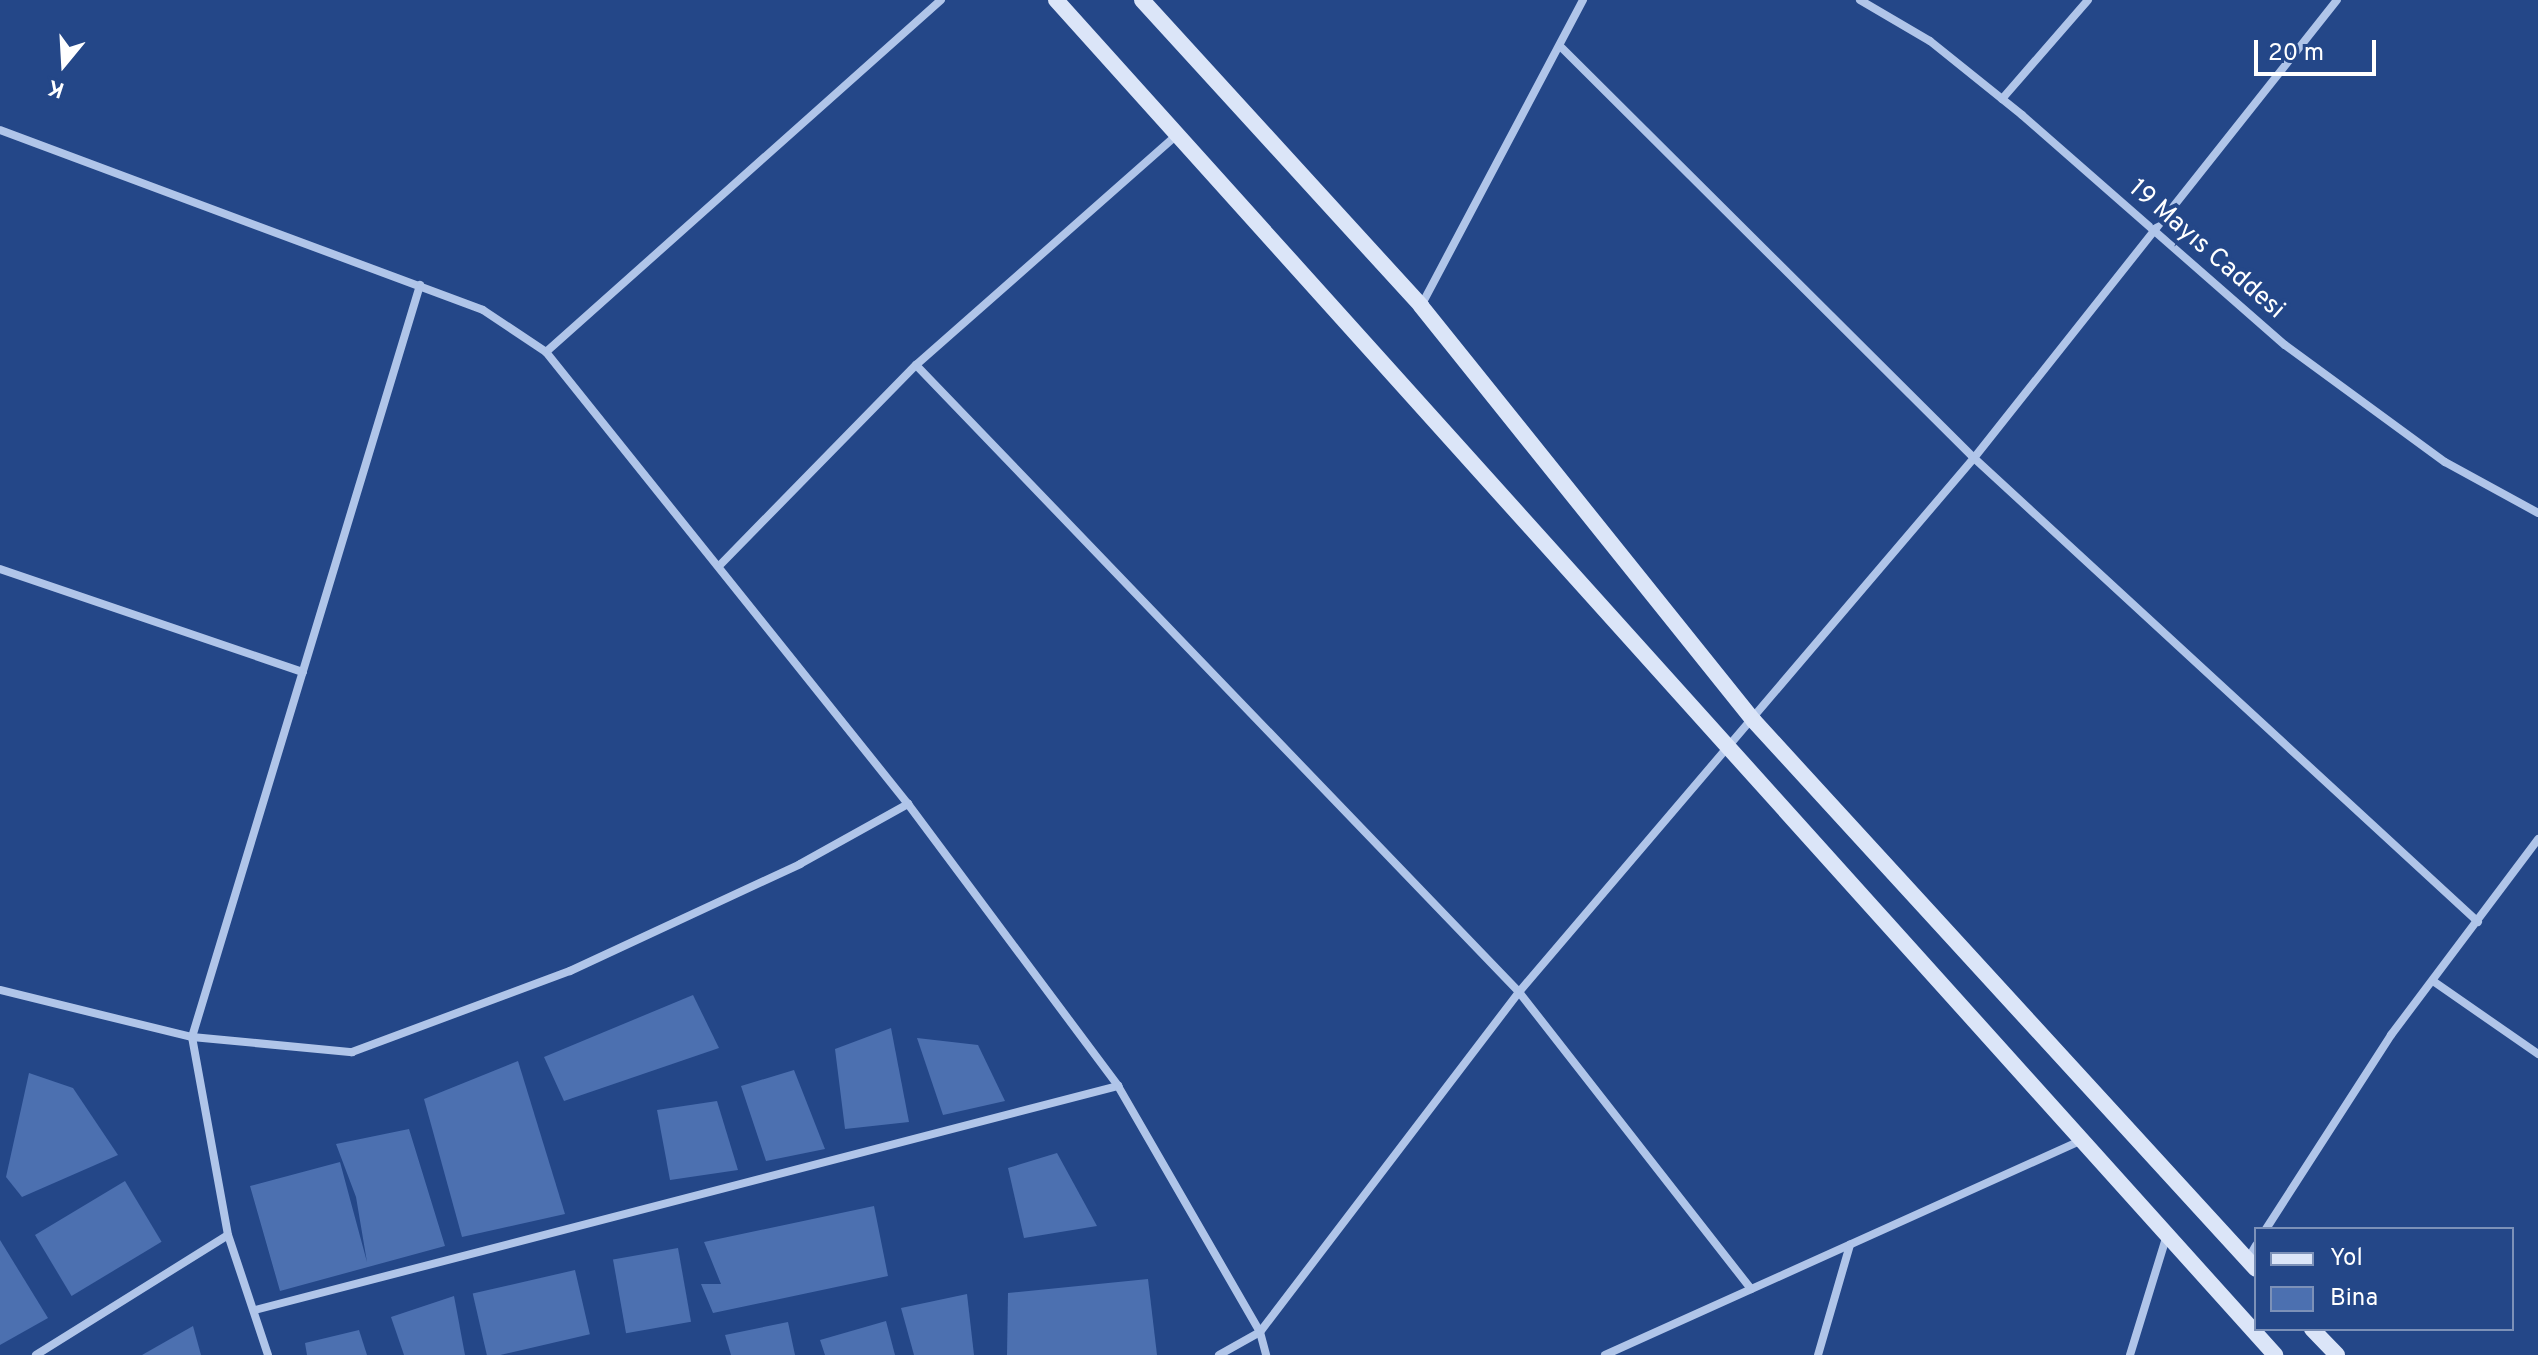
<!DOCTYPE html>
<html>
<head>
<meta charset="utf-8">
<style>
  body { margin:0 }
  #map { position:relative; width:2538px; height:1355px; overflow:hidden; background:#244788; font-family:Overpass,sans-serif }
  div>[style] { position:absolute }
  .building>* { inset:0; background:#4c70b0; transform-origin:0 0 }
  .street>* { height:8px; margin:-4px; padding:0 4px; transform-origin:4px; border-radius:4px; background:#b0c5e9 }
  .secondary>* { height:16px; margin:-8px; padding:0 8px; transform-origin:8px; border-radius:8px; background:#dbe5f8 }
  span { translate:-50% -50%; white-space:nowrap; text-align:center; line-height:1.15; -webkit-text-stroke:8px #244788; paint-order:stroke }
  .street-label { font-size:26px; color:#fff }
  .legend { position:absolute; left:2254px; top:1227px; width:260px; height:104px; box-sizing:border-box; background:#244788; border:2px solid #7c91b8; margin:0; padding:10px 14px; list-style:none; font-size:24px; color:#fff }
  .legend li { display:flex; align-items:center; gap:16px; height:40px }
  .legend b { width:40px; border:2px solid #7c91b8 }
  .north { position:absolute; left:24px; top:24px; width:80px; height:80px; -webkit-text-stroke:6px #244788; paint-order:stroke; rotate:198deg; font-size:22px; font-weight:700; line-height:32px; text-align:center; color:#fff }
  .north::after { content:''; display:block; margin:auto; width:28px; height:36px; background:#fff; clip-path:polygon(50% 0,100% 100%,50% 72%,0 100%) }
  .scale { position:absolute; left:2254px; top:40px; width:122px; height:36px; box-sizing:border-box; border:4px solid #fff; border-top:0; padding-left:10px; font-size:24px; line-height:28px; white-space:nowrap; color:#fff; -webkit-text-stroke:6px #244788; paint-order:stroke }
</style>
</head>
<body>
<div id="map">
  <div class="building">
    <i style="clip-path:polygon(693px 995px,719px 1048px,564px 1101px,544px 1057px)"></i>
    <i style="clip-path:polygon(891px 1028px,909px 1122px,845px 1129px,835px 1049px)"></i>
    <i style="clip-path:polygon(917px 1038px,978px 1045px,1005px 1101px,943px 1115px)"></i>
    <i style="clip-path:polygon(518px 1061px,565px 1214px,462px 1237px,424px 1099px)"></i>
    <i style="clip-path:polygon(794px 1070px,825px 1149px,766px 1161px,741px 1086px)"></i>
    <i style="clip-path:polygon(29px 1073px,73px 1088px,118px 1155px,22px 1197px,6px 1177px)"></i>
    <i style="clip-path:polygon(717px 1101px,738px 1170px,670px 1180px,657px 1110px)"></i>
    <i style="clip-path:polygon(409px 1129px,445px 1246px,280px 1291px,250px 1186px,340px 1162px,367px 1262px,356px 1197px,336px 1144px)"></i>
    <i style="clip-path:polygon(1057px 1153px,1097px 1226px,1024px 1238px,1008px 1168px)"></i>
    <i style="left:125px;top:1181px;width:71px;height:105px;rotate:59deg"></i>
    <i style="clip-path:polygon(874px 1206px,888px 1276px,713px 1313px,701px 1284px,721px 1284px,704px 1242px)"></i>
    <i style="clip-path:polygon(0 1240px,48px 1318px,0 1345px)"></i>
    <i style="left:678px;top:1248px;width:75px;height:66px;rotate:80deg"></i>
    <i style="left:575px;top:1270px;width:66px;height:105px;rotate:77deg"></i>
    <i style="clip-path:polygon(1148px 1279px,1157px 1355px,1007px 1355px,1008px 1293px)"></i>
    <i style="clip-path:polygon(967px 1294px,974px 1355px,914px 1355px,901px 1308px)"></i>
    <i style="clip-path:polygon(454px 1296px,465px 1355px,404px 1355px,391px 1317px)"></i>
    <i style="clip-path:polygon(886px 1321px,895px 1355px,825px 1355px,820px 1340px)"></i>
    <i style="clip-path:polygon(788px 1322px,795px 1355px,731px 1355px,725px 1335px)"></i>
    <i style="clip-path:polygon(193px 1326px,201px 1355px,142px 1355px)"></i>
    <i style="clip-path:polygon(359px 1330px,367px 1355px,307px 1355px,305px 1343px)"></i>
  </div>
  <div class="street">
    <i style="left:1860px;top:0;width:81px;rotate:30.4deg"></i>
    <i style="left:1930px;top:41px;width:118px;rotate:38.8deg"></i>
    <i style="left:2022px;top:115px;width:349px;rotate:41.2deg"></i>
    <i style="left:2285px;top:345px;width:198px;rotate:36.2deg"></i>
    <i style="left:2445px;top:462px;width:106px;rotate:28.7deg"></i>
    <i style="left:1562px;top:48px;width:581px;rotate:44.86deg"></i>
    <i style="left:1974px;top:458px;width:685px;rotate:42.63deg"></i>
    <i style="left:2002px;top:99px;width:131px;rotate:-49deg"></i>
    <i style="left:0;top:130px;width:515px;rotate:20.44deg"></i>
    <i style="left:483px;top:310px;width:76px;rotate:33.7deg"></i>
    <i style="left:546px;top:352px;width:579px;rotate:51.31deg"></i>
    <i style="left:908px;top:804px;width:352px;rotate:53.3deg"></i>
    <i style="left:1118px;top:1086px;width:284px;rotate:60deg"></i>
    <i style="left:1260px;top:1332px;width:24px;rotate:75deg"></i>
    <i style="left:1421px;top:306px;width:346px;rotate:-62.1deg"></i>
    <i style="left:546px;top:352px;width:529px;rotate:-41.71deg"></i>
    <i style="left:916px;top:365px;width:870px;rotate:46.12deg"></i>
    <i style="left:1519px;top:992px;width:377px;rotate:52deg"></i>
    <i style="left:721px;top:564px;width:279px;rotate:-45.6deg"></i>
    <i style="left:916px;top:365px;width:348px;rotate:-41.4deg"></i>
    <i style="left:0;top:569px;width:320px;rotate:18.8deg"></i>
    <i style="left:2433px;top:981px;width:128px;rotate:34.8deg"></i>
    <i style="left:0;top:990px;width:198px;rotate:13.8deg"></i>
    <i style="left:192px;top:1037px;width:161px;rotate:5.4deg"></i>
    <i style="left:352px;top:1052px;width:233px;rotate:-20.4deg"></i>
    <i style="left:570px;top:971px;width:254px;rotate:-24.9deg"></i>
    <i style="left:800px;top:864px;width:124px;rotate:-29.1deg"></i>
    <i style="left:2266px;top:1229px;width:231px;rotate:-57.2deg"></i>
    <i style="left:2391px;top:1035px;width:245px;rotate:-53.1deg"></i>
    <i style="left:2248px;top:1259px;width:16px;rotate:-60deg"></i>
    <i style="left:255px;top:1310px;width:892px;rotate:-14.55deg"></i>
    <i style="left:36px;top:1355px;width:226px;rotate:-32deg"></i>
    <i style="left:268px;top:1355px;width:126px;rotate:-108.4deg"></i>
    <i style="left:228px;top:1235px;width:201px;rotate:-100.3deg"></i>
    <i style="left:192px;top:1037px;width:786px;rotate:-73.13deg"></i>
    <i style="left:1219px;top:1355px;width:47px;rotate:-29.3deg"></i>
    <i style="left:1260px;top:1332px;width:427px;rotate:-52.7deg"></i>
    <i style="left:1519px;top:992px;width:702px;rotate:-49.57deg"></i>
    <i style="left:1974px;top:458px;width:584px;rotate:-51.6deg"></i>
    <i style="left:1605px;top:1355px;width:523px;rotate:-24.26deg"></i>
    <i style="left:1818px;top:1355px;width:115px;rotate:-73.8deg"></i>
    <i style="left:2130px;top:1355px;width:126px;rotate:-72.9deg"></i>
  </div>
  <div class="secondary">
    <i style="left:1056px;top:0;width:1823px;rotate:48.02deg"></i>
    <i style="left:1142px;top:0;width:414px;rotate:47.6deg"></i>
    <i style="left:1421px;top:306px;width:532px;rotate:51.26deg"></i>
    <i style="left:1754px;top:721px;width:743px;rotate:47.51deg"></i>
    <i style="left:2312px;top:1329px;width:36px;rotate:46deg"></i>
  </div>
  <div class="street-label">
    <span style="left:2206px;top:250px;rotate:41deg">19 Mayıs Caddesi</span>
  </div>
  <ul class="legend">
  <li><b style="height:10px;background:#dbe5f8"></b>Yol</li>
  <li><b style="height:22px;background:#4c70b0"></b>Bina</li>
  </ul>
  <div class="north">K</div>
  <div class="scale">20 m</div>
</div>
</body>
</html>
